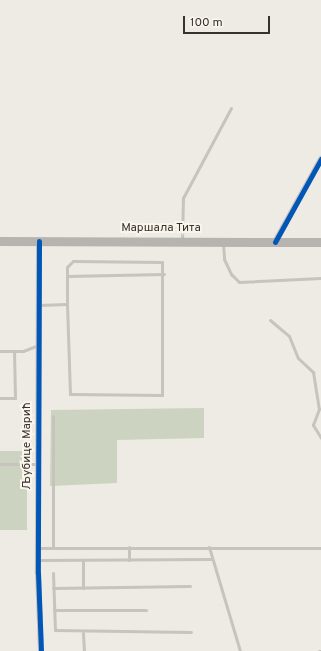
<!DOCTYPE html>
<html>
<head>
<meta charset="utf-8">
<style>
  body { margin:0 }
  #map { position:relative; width:321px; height:651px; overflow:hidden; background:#eeebe4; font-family:Overpass,sans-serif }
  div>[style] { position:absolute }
  .green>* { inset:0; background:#ccd3c0; transform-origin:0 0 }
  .service>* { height:3px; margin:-1.5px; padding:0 1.5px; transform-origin:1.5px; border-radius:1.5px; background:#c7c3bd }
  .minor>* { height:6px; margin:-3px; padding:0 3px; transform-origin:3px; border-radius:3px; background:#c7c3bd }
  .secondary>* { height:9px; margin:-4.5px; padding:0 4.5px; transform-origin:4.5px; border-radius:4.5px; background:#b7b3ae }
  .cycleway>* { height:5px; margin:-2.5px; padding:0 2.5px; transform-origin:2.5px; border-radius:2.5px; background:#0057b8 }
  span { translate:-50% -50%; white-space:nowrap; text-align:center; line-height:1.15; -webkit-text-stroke:4px #f9f5ed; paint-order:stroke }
  .street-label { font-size:12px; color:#38312c }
  .scale { position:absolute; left:183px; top:16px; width:87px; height:18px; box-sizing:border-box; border:2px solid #38312c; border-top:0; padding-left:5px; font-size:12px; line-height:14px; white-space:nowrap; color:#38312c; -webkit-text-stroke:3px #f9f5ed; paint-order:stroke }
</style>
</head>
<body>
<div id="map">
  <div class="green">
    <i style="clip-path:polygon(204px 408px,204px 438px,117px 440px,117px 483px,50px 486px,51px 410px)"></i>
    <i style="left:0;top:451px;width:27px;height:79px"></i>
  </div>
  <div class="service">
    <i style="left:182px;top:241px;width:43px;rotate:-88.7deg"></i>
    <i style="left:183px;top:198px;width:102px;rotate:-61.9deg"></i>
    <i style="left:223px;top:243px;width:16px;rotate:86deg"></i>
    <i style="left:224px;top:259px;width:17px;rotate:65deg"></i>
    <i style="left:231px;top:274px;width:11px;rotate:45deg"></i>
    <i style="left:239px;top:282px;width:82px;rotate:-2.8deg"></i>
    <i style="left:67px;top:276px;width:97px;rotate:-1.2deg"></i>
    <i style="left:39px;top:305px;width:28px;rotate:-2deg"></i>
    <i style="left:67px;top:304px;width:90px;rotate:88.1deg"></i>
    <i style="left:70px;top:394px;width:92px;rotate:0.6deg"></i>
    <i style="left:162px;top:395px;width:133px;rotate:-90deg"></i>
    <i style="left:162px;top:262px;width:89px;rotate:-179.4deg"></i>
    <i style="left:73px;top:261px;width:8px;rotate:135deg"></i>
    <i style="left:67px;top:267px;width:37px;rotate:90deg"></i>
    <i style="left:270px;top:320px;width:25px;rotate:40deg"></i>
    <i style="left:289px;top:336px;width:24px;rotate:68deg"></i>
    <i style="left:298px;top:358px;width:21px;rotate:43deg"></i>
    <i style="left:313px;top:372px;width:37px;rotate:81deg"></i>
    <i style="left:319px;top:409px;width:17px;rotate:111deg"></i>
    <i style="left:313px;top:425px;width:15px;rotate:58deg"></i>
    <i style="left:0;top:351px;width:23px"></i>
    <i style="left:23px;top:351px;width:17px;rotate:-21deg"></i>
    <i style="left:0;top:398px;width:15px"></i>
    <i style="left:15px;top:398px;width:47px;rotate:-91.2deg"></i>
    <i style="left:0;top:464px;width:38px"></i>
    <i style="left:53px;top:547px;width:131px;rotate:-90deg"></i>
    <i style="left:209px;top:547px;width:109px;rotate:73.4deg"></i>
    <i style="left:39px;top:548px;width:282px"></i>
    <i style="left:38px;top:560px;width:174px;rotate:-0.3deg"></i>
    <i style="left:129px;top:560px;width:13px;rotate:-90deg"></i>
    <i style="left:53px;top:573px;width:57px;rotate:88deg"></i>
    <i style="left:55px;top:630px;width:136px;rotate:0.8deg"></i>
    <i style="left:53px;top:588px;width:137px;rotate:-0.8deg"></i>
    <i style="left:83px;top:588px;width:28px;rotate:-90deg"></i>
    <i style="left:54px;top:610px;width:92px"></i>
    <i style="left:83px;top:633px;width:18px;rotate:87deg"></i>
    <i style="left:319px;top:651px;width:2px"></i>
  </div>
  <div class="minor">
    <i style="left:39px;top:241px;width:332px;rotate:90.2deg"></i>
    <i style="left:38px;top:573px;width:78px;rotate:87.8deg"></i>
    <i style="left:275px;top:242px;width:95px;rotate:-61deg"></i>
  </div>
  <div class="secondary">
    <i style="left:0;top:241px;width:321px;rotate:0.2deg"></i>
  </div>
  <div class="cycleway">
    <i style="left:39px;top:241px;width:332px;rotate:90.2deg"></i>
    <i style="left:38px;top:573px;width:78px;rotate:87.8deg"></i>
    <i style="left:275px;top:242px;width:95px;rotate:-61deg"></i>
  </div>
  <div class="street-label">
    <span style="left:161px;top:229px">Маршала Тита</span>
    <span style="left:28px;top:446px;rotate:-90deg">Љубице Марић</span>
  </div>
  <div class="scale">100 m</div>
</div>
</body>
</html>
